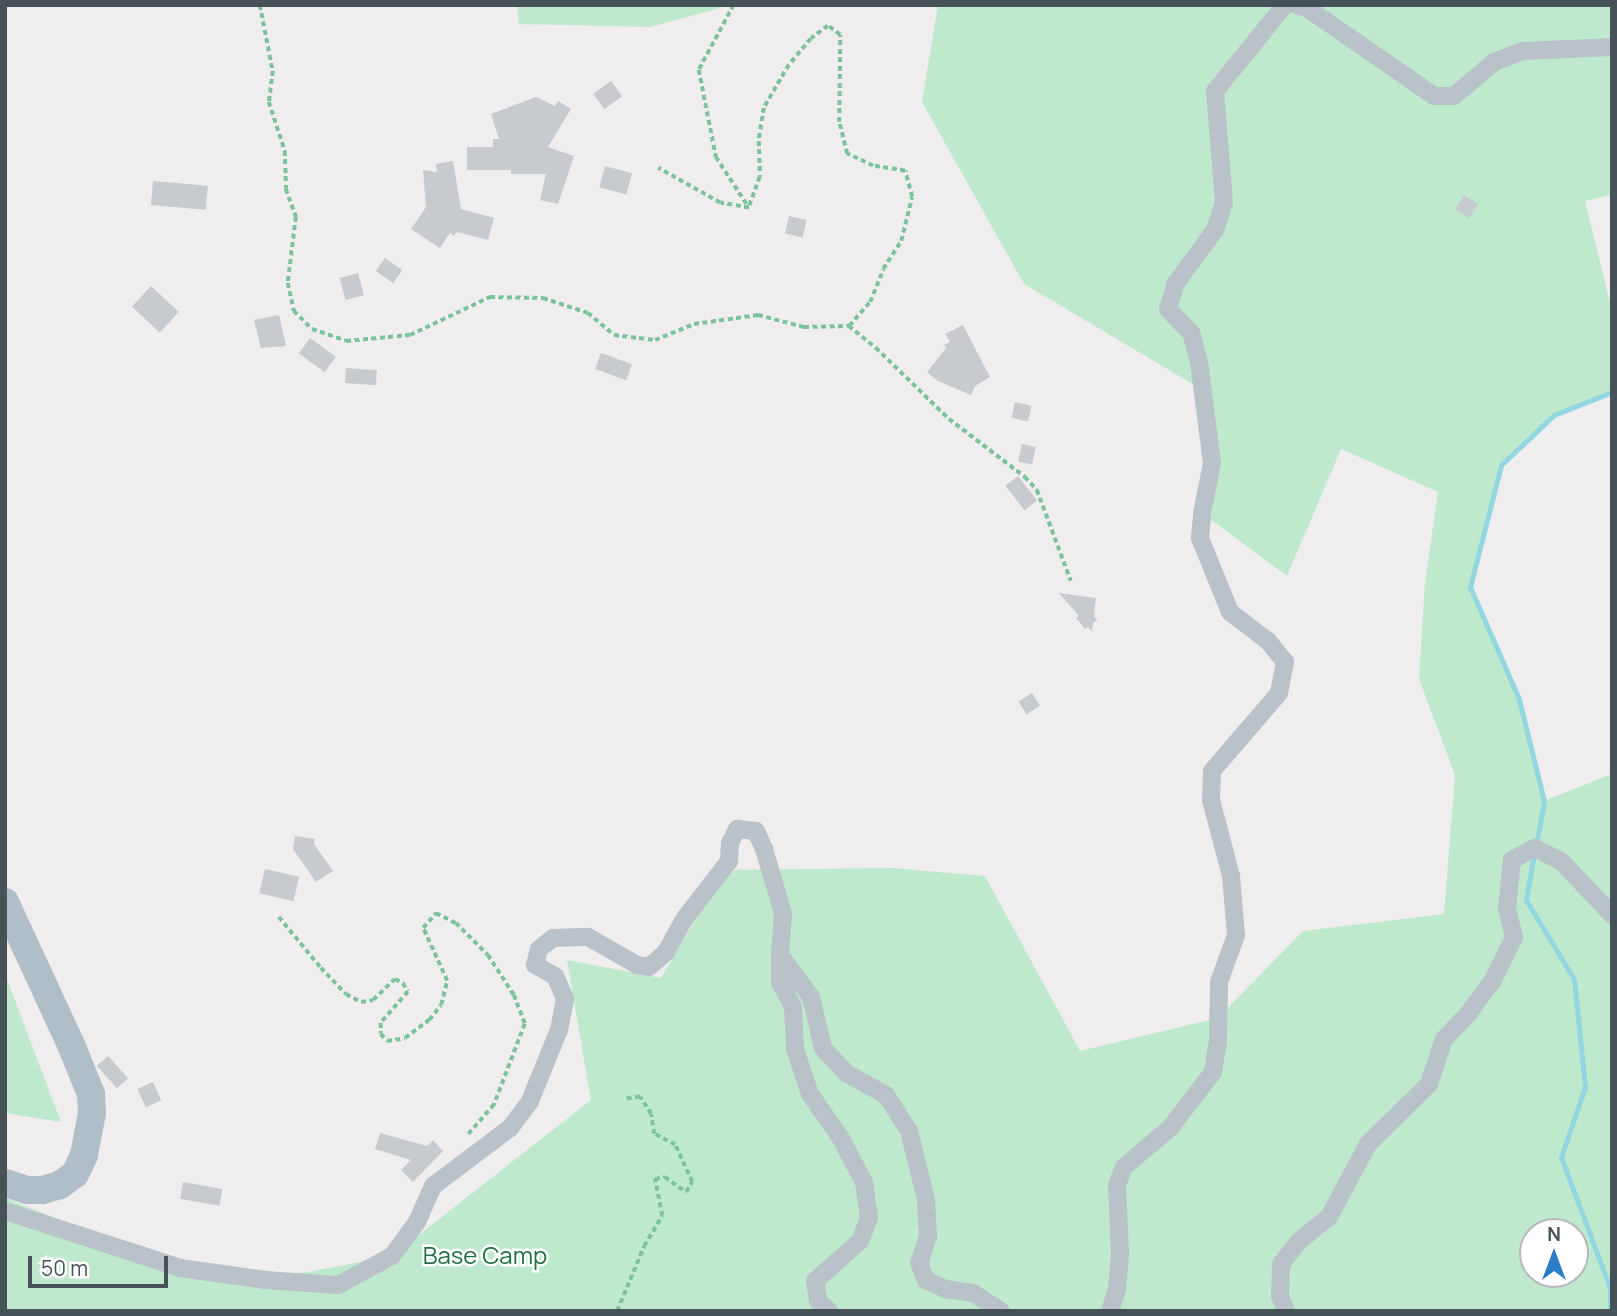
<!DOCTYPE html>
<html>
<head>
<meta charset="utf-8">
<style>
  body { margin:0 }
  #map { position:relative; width:1617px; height:1316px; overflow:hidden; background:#efeded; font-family:Manrope,sans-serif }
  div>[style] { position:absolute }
  .green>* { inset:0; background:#bfe9cc }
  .stream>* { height:5px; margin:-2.5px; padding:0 2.5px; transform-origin:2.5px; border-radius:2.5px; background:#91d6e1 }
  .building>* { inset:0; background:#c7cacf; transform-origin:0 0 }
  .path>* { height:3.5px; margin-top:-1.75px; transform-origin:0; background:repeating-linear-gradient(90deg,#7bc39a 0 5px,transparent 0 8.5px) }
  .minor>* { height:18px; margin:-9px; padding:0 9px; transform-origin:9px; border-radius:9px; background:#b9c2c8 }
  .primary>* { height:28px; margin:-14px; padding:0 14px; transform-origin:14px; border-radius:14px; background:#afbec9 }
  span { translate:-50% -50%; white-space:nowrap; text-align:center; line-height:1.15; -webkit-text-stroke:5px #fff; paint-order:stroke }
  .park-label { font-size:24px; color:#207042 }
  .frame { position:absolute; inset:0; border:7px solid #475158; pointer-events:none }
  .north { position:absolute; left:1519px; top:1218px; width:70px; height:70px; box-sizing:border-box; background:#fff; border:2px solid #b5b9bc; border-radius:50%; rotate:0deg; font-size:19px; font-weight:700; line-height:28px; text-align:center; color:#475158 }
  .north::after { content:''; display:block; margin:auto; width:24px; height:32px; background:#2d7dc9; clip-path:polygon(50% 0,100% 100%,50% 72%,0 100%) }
  .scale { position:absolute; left:28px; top:1256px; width:140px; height:32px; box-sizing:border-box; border:4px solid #475158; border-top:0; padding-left:9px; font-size:21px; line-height:24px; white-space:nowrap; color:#475158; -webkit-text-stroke:5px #fff; paint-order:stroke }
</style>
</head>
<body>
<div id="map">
  <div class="green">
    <i style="clip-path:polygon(517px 5px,731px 5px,650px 27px,519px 24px)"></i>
    <i style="clip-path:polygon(evenodd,938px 5px,1612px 5px,1612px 195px,1585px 201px,1610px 303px,1612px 392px,1554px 415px,1501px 465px,1470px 587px,1519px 699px,1544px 801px,1612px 774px,1612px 1311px,5px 1311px,5px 1198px,180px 1268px,265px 1280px,392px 1256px,591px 1100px,567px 960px,661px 978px,725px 870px,893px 868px,985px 876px,1080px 1051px,1218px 1018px,1303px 931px,1444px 914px,1455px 775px,1419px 679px,1425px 582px,1438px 492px,1341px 449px,1287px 576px,1202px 513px,1212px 463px,1201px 389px,1024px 284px,922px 102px,938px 5px,1533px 1232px,1575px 1232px,1575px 1274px,1533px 1274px,1533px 1232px)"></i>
    <i style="clip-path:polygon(5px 974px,61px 1122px,5px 1113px)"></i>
  </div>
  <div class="stream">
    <i style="left:1536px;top:845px;width:45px;rotate:-79.7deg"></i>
    <i style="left:1544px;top:801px;width:105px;rotate:-103.8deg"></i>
    <i style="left:1519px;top:699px;width:122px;rotate:-113.6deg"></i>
    <i style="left:1470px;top:587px;width:126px;rotate:-75.7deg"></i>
    <i style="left:1501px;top:465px;width:73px;rotate:-43.3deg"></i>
    <i style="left:1554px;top:415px;width:62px;rotate:-21.6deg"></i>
    <i style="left:1534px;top:854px;width:47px;rotate:99.9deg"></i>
    <i style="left:1526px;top:900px;width:92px;rotate:58.7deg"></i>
    <i style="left:1574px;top:979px;width:109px;rotate:84.2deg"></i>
    <i style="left:1585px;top:1087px;width:74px;rotate:108.9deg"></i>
    <i style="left:1561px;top:1157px;width:140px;rotate:69.5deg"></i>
    <i style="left:1610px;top:1288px;width:23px;rotate:90deg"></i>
  </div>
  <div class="building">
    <i style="left:611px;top:81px;width:19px;height:22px;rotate:54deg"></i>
    <i style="clip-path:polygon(536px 97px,555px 106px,558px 101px,571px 109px,548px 147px,574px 156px,558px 204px,540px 200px,546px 174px,511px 174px,511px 170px,467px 170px,467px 147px,493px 147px,493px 139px,499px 139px,491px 114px)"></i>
    <i style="clip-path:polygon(453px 161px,461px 209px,494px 218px,488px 240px,457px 232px,454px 236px,450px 233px,440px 248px,411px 229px,426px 207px,423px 170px,437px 172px,436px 164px)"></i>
    <i style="left:605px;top:166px;width:28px;height:22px;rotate:15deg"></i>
    <i style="left:153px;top:181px;width:55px;height:24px;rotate:5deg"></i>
    <i style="left:1464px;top:195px;width:17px;height:17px;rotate:33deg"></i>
    <i style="left:789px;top:216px;width:18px;height:18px;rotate:13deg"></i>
    <i style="left:385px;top:258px;width:21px;height:16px;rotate:35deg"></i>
    <i style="left:358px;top:273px;width:23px;height:19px;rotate:75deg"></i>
    <i style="left:151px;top:286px;width:38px;height:28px;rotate:43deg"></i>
    <i style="clip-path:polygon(279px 315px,286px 346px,261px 348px,254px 320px)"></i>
    <i style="clip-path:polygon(963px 325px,990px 377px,975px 386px,971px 395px,938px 381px,927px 372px,946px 348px,944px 345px,950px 342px,945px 334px)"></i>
    <i style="left:310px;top:338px;width:32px;height:19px;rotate:36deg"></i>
    <i style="left:601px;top:353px;width:33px;height:17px;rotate:20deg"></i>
    <i style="left:346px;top:368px;width:31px;height:15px;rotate:4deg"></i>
    <i style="left:1015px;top:402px;width:17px;height:16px;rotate:13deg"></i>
    <i style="left:1022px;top:444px;width:14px;height:18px;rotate:12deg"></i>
    <i style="left:1018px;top:476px;width:31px;height:16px;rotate:52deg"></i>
    <i style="clip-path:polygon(1059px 593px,1096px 598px,1094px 615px,1097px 620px,1093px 623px,1092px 632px,1088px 627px,1085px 629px,1076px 618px,1079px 616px)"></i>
    <i style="left:1032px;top:693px;width:15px;height:16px;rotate:58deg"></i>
    <i style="clip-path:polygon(295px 836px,315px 839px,314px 844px,333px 871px,316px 882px,293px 849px)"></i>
    <i style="left:265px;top:869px;width:35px;height:25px;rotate:13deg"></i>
    <i style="left:108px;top:1056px;width:30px;height:15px;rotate:48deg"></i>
    <i style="left:153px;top:1082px;width:20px;height:17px;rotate:66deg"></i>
    <i style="clip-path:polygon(380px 1133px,427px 1146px,433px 1140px,443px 1151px,413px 1182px,401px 1170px,411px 1160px,375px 1149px)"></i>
    <i style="left:183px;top:1182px;width:40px;height:17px;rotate:10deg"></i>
  </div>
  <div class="path">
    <i style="left:260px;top:5px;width:67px;rotate:78.9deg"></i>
    <i style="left:273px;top:71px;width:31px;rotate:97deg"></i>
    <i style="left:269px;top:102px;width:52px;rotate:71.9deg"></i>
    <i style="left:285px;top:151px;width:38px;rotate:88deg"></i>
    <i style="left:286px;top:189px;width:30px;rotate:70deg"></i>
    <i style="left:296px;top:217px;width:66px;rotate:96.9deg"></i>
    <i style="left:288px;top:283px;width:29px;rotate:78deg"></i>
    <i style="left:294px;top:311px;width:25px;rotate:45deg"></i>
    <i style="left:312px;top:329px;width:36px;rotate:19deg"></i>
    <i style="left:346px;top:341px;width:64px;rotate:-5.4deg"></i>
    <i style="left:410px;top:335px;width:89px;rotate:-25.4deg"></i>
    <i style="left:490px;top:297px;width:53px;rotate:1.1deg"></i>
    <i style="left:543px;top:298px;width:47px;rotate:18.4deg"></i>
    <i style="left:588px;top:313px;width:34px;rotate:40deg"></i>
    <i style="left:614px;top:335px;width:41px;rotate:7deg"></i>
    <i style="left:655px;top:340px;width:42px;rotate:-22.3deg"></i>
    <i style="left:694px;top:324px;width:65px;rotate:-8deg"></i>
    <i style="left:758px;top:315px;width:48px;rotate:14.6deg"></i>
    <i style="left:804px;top:327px;width:45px;rotate:-1.3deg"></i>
    <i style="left:849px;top:326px;width:32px;rotate:-49deg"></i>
    <i style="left:870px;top:302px;width:35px;rotate:-68deg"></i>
    <i style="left:883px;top:269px;width:33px;rotate:-57deg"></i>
    <i style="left:901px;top:241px;width:45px;rotate:-76deg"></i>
    <i style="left:912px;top:197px;width:27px;rotate:-105deg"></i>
    <i style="left:905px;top:171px;width:32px;rotate:-171deg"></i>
    <i style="left:873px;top:166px;width:29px;rotate:-155deg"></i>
    <i style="left:847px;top:154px;width:33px;rotate:-104deg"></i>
    <i style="left:839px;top:122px;width:87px;rotate:-89.3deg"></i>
    <i style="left:840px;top:35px;width:15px;rotate:-143deg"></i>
    <i style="left:828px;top:26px;width:21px;rotate:143deg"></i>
    <i style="left:811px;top:39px;width:34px;rotate:130deg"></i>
    <i style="left:789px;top:65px;width:50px;rotate:120.2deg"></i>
    <i style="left:764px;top:108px;width:33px;rotate:99deg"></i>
    <i style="left:759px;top:141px;width:36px;rotate:88deg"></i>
    <i style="left:760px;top:177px;width:33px;rotate:110deg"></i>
    <i style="left:749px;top:208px;width:29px;rotate:-170deg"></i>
    <i style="left:720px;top:203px;width:71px;rotate:-150.6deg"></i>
    <i style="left:734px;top:5px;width:74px;rotate:118.3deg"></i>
    <i style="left:699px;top:70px;width:89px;rotate:78.9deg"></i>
    <i style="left:716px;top:157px;width:59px;rotate:56.9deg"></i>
    <i style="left:849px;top:326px;width:35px;rotate:39deg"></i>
    <i style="left:876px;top:348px;width:102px;rotate:44.2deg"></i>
    <i style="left:949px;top:419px;width:96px;rotate:37.3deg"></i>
    <i style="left:1025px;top:477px;width:18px;rotate:47deg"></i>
    <i style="left:1037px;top:490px;width:97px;rotate:69.5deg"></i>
    <i style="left:279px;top:917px;width:66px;rotate:50.5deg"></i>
    <i style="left:321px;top:968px;width:36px;rotate:46deg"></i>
    <i style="left:346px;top:994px;width:17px;rotate:28deg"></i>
    <i style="left:361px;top:1002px;width:12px;rotate:-9deg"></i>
    <i style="left:373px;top:1000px;width:30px;rotate:-44deg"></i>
    <i style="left:395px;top:979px;width:9px;rotate:27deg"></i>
    <i style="left:403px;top:983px;width:10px;rotate:61deg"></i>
    <i style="left:408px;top:992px;width:41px;rotate:131.1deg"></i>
    <i style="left:381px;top:1023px;width:11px;rotate:90deg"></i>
    <i style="left:381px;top:1034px;width:9px;rotate:49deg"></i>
    <i style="left:387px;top:1041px;width:18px;rotate:-9deg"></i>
    <i style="left:405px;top:1038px;width:30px;rotate:-37deg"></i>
    <i style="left:429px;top:1020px;width:19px;rotate:-51deg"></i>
    <i style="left:441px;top:1005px;width:25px;rotate:-76deg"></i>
    <i style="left:447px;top:981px;width:58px;rotate:-114.4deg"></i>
    <i style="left:423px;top:928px;width:20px;rotate:-49deg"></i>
    <i style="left:436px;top:913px;width:22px;rotate:27deg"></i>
    <i style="left:456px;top:923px;width:45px;rotate:45deg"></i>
    <i style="left:488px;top:955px;width:48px;rotate:57deg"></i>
    <i style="left:514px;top:995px;width:31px;rotate:69deg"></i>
    <i style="left:525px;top:1024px;width:87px;rotate:110.9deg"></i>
    <i style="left:494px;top:1105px;width:40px;rotate:131deg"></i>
    <i style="left:617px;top:1311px;width:70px;rotate:-67.4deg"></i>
    <i style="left:644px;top:1246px;width:35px;rotate:-59deg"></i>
    <i style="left:662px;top:1216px;width:38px;rotate:-101deg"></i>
    <i style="left:655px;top:1179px;width:10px;rotate:-11deg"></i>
    <i style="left:665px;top:1177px;width:26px;rotate:36deg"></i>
    <i style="left:686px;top:1192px;width:12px;rotate:-59deg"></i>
    <i style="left:692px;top:1182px;width:41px;rotate:-114.7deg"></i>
    <i style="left:675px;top:1145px;width:24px;rotate:-152deg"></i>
    <i style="left:654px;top:1134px;width:20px;rotate:-99deg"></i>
    <i style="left:651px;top:1114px;width:20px;rotate:-123deg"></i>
    <i style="left:640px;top:1097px;width:14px;rotate:172deg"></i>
  </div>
  <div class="minor">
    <i style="left:1296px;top:5px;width:11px;rotate:15deg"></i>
    <i style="left:1307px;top:8px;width:155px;rotate:34.7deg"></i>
    <i style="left:1434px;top:96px;width:20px"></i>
    <i style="left:1454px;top:96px;width:52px;rotate:-40.4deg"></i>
    <i style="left:1494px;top:62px;width:30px;rotate:-21deg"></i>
    <i style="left:1522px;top:51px;width:90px;rotate:-2.5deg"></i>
    <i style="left:780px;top:955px;width:28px;rotate:90deg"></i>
    <i style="left:780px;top:983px;width:26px;rotate:61deg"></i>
    <i style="left:793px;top:1006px;width:43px;rotate:87.3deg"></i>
    <i style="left:795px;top:1049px;width:47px;rotate:71.6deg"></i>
    <i style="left:810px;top:1094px;width:52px;rotate:55.1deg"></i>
    <i style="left:840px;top:1137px;width:51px;rotate:61.9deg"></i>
    <i style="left:864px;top:1182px;width:36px;rotate:82deg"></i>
    <i style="left:869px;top:1218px;width:25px;rotate:111deg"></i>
    <i style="left:860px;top:1241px;width:60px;rotate:138.4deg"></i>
    <i style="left:815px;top:1281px;width:20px;rotate:81deg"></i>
    <i style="left:818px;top:1301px;width:15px;rotate:42deg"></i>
    <i style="left:5px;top:1211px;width:184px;rotate:18deg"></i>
    <i style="left:180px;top:1268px;width:86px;rotate:8deg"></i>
    <i style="left:265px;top:1280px;width:73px;rotate:3.9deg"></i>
    <i style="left:338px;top:1285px;width:61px;rotate:-28.2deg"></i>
    <i style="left:392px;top:1256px;width:42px;rotate:-53.7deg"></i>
    <i style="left:417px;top:1222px;width:39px;rotate:-66deg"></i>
    <i style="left:433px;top:1186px;width:96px;rotate:-37deg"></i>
    <i style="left:510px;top:1128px;width:34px;rotate:-53deg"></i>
    <i style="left:530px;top:1101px;width:77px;rotate:-67.8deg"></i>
    <i style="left:559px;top:1030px;width:32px;rotate:-79deg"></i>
    <i style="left:565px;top:999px;width:25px;rotate:-113deg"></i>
    <i style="left:555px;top:976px;width:23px;rotate:-151deg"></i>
    <i style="left:535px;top:965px;width:16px;rotate:-76deg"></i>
    <i style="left:539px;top:949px;width:18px;rotate:-38deg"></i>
    <i style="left:553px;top:938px;width:35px;rotate:-2deg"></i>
    <i style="left:588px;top:937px;width:56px;rotate:29.7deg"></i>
    <i style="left:637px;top:965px;width:12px;rotate:9deg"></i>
    <i style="left:649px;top:967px;width:23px;rotate:-41deg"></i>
    <i style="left:666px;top:952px;width:39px;rotate:-61deg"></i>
    <i style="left:685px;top:918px;width:72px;rotate:-52.3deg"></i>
    <i style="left:729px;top:861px;width:18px;rotate:-87deg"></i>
    <i style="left:730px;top:843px;width:16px;rotate:-63deg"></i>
    <i style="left:737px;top:829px;width:19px;rotate:6deg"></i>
    <i style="left:756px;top:831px;width:20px;rotate:66deg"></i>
    <i style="left:764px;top:849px;width:67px;rotate:73.5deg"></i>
    <i style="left:783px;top:913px;width:42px;rotate:94.1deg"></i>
    <i style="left:780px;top:955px;width:52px;rotate:53.6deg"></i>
    <i style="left:811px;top:997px;width:52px;rotate:76.8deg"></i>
    <i style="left:823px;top:1048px;width:34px;rotate:47deg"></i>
    <i style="left:846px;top:1073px;width:46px;rotate:28.8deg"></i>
    <i style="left:886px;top:1095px;width:43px;rotate:57.4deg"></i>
    <i style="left:909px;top:1131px;width:70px;rotate:76deg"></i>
    <i style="left:926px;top:1199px;width:37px;rotate:87deg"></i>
    <i style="left:928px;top:1236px;width:28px;rotate:108deg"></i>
    <i style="left:919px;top:1263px;width:18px;rotate:68deg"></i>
    <i style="left:926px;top:1280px;width:21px;rotate:25deg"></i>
    <i style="left:945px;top:1289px;width:28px;rotate:8deg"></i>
    <i style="left:973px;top:1293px;width:33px;rotate:33deg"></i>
    <i style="left:1110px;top:1311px;width:23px;rotate:-72deg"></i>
    <i style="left:1117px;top:1289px;width:36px;rotate:-85deg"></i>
    <i style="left:1120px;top:1253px;width:68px;rotate:-92.5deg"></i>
    <i style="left:1117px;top:1185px;width:19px;rotate:-69deg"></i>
    <i style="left:1124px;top:1167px;width:60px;rotate:-40.3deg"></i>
    <i style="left:1170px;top:1128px;width:71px;rotate:-52.5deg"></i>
    <i style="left:1213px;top:1072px;width:30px;rotate:-81deg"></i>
    <i style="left:1218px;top:1042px;width:60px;rotate:-89deg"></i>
    <i style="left:1219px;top:982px;width:50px;rotate:-70.1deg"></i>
    <i style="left:1236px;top:935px;width:59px;rotate:-94.8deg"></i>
    <i style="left:1231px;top:876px;width:79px;rotate:-104.7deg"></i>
    <i style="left:1211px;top:800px;width:29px;rotate:-88deg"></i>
    <i style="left:1212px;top:771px;width:103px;rotate:-49.3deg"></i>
    <i style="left:1279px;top:693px;width:32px;rotate:-79deg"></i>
    <i style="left:1285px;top:662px;width:27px;rotate:-129deg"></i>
    <i style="left:1268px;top:641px;width:48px;rotate:-142.7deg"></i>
    <i style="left:1230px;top:612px;width:80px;rotate:-112.1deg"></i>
    <i style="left:1200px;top:538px;width:25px;rotate:-85deg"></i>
    <i style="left:1202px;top:513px;width:51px;rotate:-78.7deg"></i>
    <i style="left:1212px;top:463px;width:102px;rotate:-97.3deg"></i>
    <i style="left:1199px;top:362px;width:30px;rotate:-105deg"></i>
    <i style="left:1191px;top:333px;width:33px;rotate:-134deg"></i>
    <i style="left:1168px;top:309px;width:27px;rotate:-73deg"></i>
    <i style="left:1176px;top:283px;width:66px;rotate:-53.7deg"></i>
    <i style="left:1215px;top:230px;width:28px;rotate:-72deg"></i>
    <i style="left:1224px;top:203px;width:112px;rotate:-94.6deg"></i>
    <i style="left:1215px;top:91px;width:111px;rotate:-50.9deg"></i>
    <i style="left:1286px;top:1311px;width:16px;rotate:-112deg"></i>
    <i style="left:1280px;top:1296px;width:32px;rotate:-88deg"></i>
    <i style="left:1281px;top:1264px;width:28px;rotate:-52deg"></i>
    <i style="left:1298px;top:1242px;width:40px;rotate:-39deg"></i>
    <i style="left:1329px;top:1217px;width:83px;rotate:-61.9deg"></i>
    <i style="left:1368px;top:1144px;width:86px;rotate:-44.5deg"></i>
    <i style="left:1429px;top:1084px;width:47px;rotate:-71.6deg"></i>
    <i style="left:1444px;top:1039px;width:35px;rotate:-46deg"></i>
    <i style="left:1468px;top:1014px;width:42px;rotate:-53.7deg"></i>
    <i style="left:1493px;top:980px;width:48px;rotate:-64deg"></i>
    <i style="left:1514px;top:937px;width:29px;rotate:-104deg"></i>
    <i style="left:1507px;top:909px;width:49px;rotate:-84.2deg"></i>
    <i style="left:1512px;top:860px;width:26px;rotate:-28deg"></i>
    <i style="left:1535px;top:848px;width:29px;rotate:27deg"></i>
    <i style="left:1561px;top:861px;width:74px;rotate:46.6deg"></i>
  </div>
  <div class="primary">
    <i style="left:5px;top:902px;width:160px;rotate:65.2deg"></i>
    <i style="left:72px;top:1047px;width:51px;rotate:68deg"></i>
    <i style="left:91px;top:1094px;width:19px;rotate:87deg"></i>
    <i style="left:92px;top:1113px;width:43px;rotate:100.8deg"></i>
    <i style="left:84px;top:1155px;width:21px;rotate:115deg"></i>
    <i style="left:75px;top:1174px;width:19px;rotate:144deg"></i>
    <i style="left:60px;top:1185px;width:19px;rotate:164deg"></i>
    <i style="left:42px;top:1190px;width:15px;rotate:180deg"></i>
    <i style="left:27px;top:1190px;width:23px;rotate:-162deg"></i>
  </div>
  <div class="park-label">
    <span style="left:485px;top:1255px">Base Camp</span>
  </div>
  <div class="frame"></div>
  <div class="north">N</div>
  <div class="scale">50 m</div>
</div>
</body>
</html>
